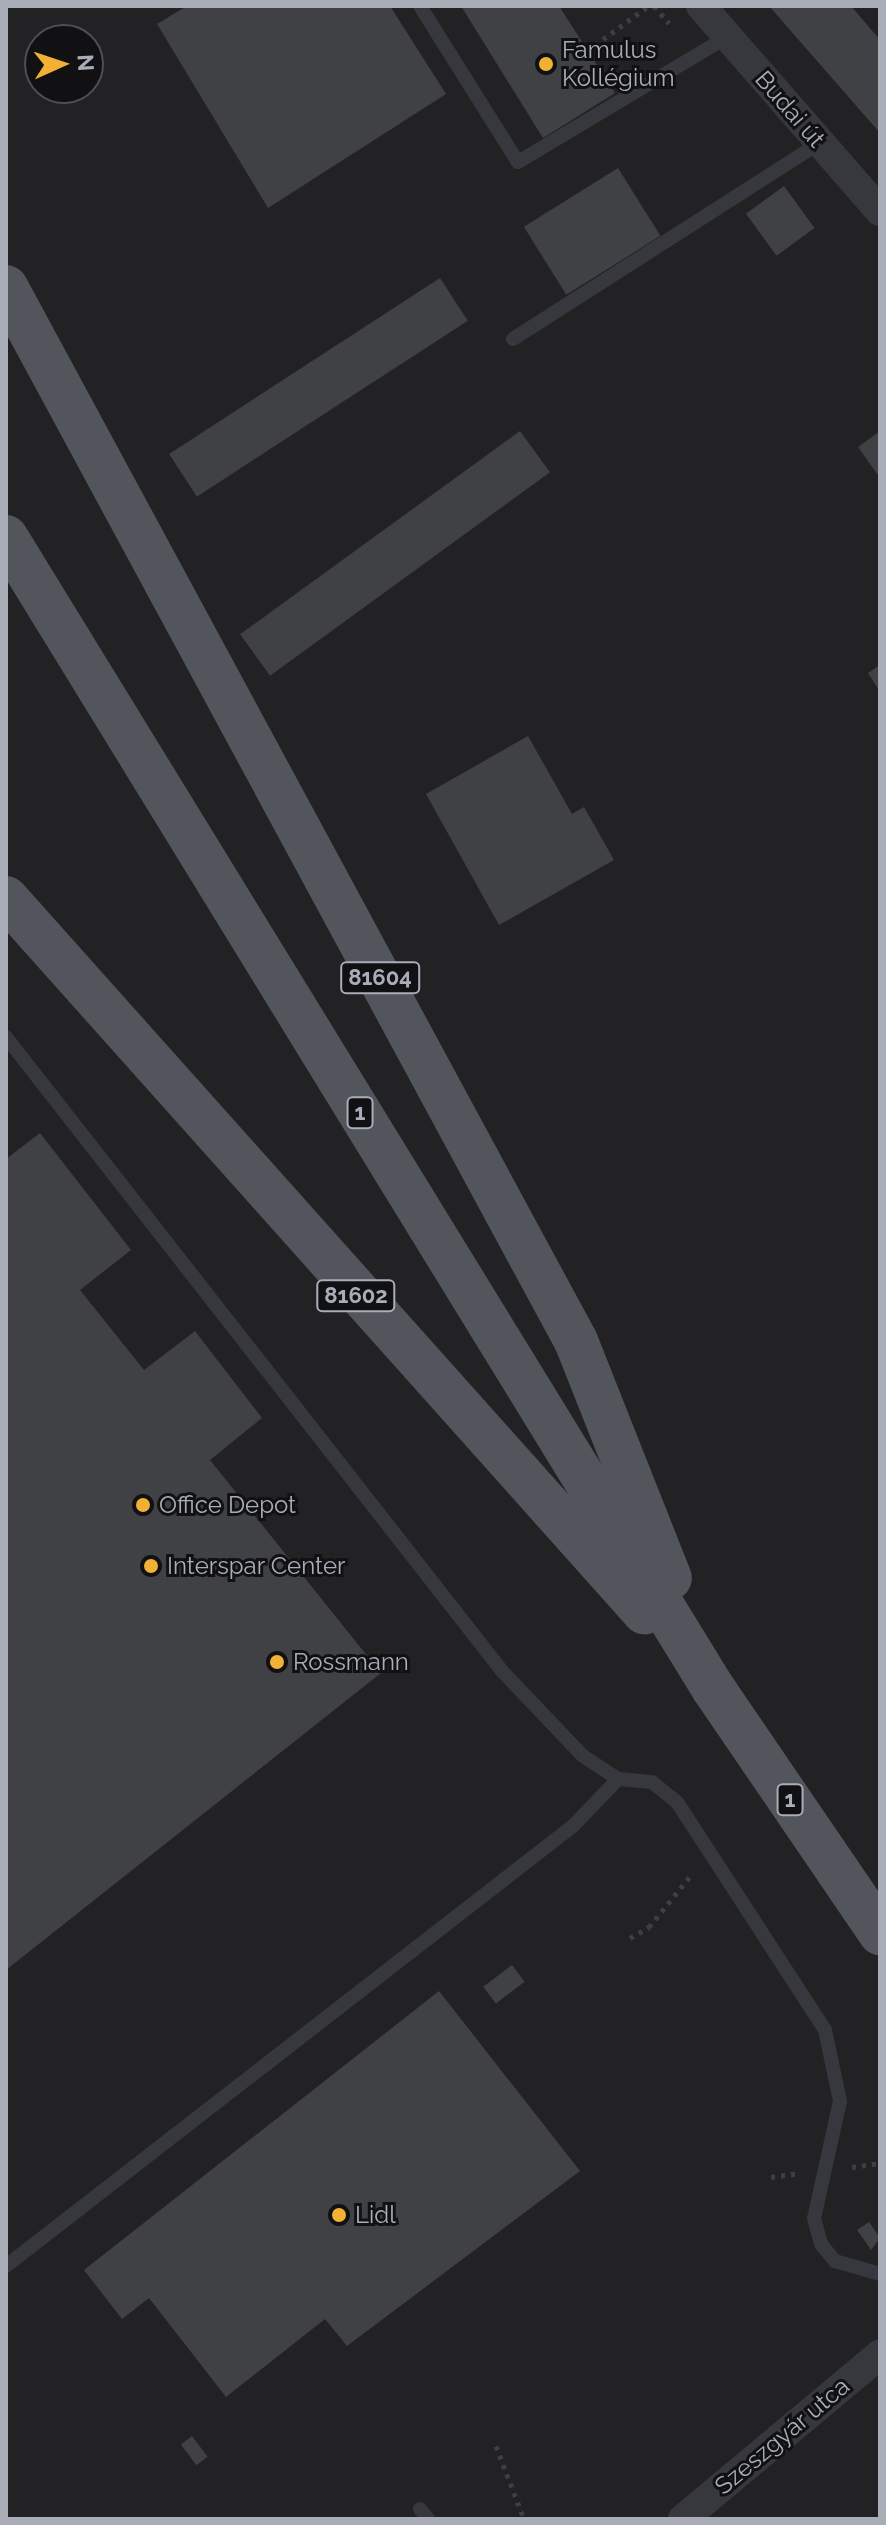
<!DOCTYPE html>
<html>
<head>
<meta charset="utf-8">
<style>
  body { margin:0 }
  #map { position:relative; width:886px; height:2525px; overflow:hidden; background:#161618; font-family:Raleway,sans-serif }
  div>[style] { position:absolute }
  .built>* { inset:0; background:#222225 }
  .building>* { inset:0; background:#404145; transform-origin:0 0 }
  .path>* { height:5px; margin-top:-2.5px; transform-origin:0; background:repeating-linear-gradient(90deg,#3d3f44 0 4px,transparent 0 10px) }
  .lane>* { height:14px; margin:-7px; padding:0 7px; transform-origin:7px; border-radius:7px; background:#37383d }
  .street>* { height:30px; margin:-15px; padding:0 15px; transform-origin:15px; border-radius:15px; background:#37383d }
  .primary>* { height:44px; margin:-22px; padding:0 22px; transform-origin:22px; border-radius:22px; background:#53555c }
  .dots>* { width:22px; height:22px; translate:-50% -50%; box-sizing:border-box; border:4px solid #111113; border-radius:50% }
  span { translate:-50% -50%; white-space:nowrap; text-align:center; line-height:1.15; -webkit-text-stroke:6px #111113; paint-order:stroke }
  .shield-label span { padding:2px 6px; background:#111113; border:2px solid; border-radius:6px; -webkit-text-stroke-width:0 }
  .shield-label { font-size:22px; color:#a8adb8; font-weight:700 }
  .poi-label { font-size:24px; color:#a8adb8 }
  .left { translate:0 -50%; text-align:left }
  .street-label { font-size:24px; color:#a8adb8 }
  .frame { position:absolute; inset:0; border:8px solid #a8adb8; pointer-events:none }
  .north { position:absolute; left:24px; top:24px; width:80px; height:80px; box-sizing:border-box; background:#111113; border:2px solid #4d4f55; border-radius:50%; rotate:87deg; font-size:22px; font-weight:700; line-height:32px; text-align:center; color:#a8adb8 }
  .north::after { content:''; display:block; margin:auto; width:28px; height:36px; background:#f2b134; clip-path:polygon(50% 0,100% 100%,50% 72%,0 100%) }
</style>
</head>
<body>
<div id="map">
  <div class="built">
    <i style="clip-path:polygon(evenodd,6px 6px,880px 6px,880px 2519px,6px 2519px,6px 6px,40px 40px,88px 40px,88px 88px,40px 88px,40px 40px)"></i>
  </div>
  <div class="building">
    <i style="clip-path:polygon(187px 6px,390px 6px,446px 94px,268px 208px,157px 24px)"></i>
    <i style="clip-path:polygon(461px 6px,559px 6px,615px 93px,543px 138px)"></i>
    <i style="clip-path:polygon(769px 6px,851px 6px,880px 40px,880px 133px)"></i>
    <i style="left:618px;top:168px;width:80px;height:111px;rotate:58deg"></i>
    <i style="left:784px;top:186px;width:52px;height:47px;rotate:54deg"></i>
    <i style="left:440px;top:278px;width:51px;height:323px;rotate:57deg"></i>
    <i style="left:520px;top:431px;width:51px;height:346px;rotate:54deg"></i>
    <i style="clip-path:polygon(880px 431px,880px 478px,858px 447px)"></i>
    <i style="clip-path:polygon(880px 665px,880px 692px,868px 673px)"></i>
    <i style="clip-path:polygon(528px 736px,572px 814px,584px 807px,614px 860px,499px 925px,426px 794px)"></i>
    <i style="clip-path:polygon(40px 1133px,131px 1250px,80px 1290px,144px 1370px,195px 1331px,262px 1418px,210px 1460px,381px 1673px,6px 1970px,6px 1159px)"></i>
    <i style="left:512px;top:1965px;width:21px;height:36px;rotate:53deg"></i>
    <i style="clip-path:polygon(439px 1991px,580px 2171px,347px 2346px,325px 2319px,226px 2397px,149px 2298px,122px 2319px,84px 2270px)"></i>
    <i style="clip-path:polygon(869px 2222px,880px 2238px,871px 2250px,857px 2230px)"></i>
    <i style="left:192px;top:2436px;width:26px;height:14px;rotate:53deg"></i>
  </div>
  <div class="path">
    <i style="left:654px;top:6px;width:23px;rotate:49deg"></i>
    <i style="left:587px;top:51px;width:76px;rotate:-36.4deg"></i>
    <i style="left:630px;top:1938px;width:22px;rotate:-30deg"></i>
    <i style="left:649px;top:1927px;width:68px;rotate:-50.9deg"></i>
    <i style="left:852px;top:2167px;width:28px;rotate:-8deg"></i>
    <i style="left:771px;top:2177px;width:27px;rotate:-8deg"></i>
    <i style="left:496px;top:2446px;width:78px;rotate:69deg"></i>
  </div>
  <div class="lane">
    <i style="left:420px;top:6px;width:184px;rotate:57.9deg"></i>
    <i style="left:518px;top:162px;width:244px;rotate:-30.9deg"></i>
    <i style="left:513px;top:339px;width:364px;rotate:-32.6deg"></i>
    <i style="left:6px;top:1037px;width:805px;rotate:51.96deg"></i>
    <i style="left:502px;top:1671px;width:117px;rotate:46.4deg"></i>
    <i style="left:583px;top:1756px;width:42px;rotate:33.3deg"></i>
    <i style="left:618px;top:1779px;width:34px;rotate:5deg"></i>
    <i style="left:652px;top:1782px;width:32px;rotate:39deg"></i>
    <i style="left:677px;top:1802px;width:272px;rotate:57deg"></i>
    <i style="left:825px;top:2030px;width:73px;rotate:78.1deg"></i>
    <i style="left:840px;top:2101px;width:120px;rotate:102.5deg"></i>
    <i style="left:814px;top:2218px;width:27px;rotate:75deg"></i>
    <i style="left:821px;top:2244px;width:22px;rotate:51deg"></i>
    <i style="left:835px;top:2261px;width:47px;rotate:16.1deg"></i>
    <i style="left:6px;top:2266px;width:718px;rotate:-37.81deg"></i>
    <i style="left:573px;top:1826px;width:65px;rotate:-46.2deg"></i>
    <i style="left:420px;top:2509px;width:13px;rotate:51deg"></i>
  </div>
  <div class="street">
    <i style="left:701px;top:6px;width:272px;rotate:48.9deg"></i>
    <i style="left:683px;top:2519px;width:257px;rotate:-39.9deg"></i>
  </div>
  <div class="primary">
    <i style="left:6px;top:287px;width:1198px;rotate:61.6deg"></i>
    <i style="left:576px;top:1341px;width:255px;rotate:68.4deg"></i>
    <i style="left:6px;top:537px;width:1351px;rotate:58.44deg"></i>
    <i style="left:713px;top:1688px;width:297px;rotate:55.7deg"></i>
    <i style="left:6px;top:898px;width:958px;rotate:48.22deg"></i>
  </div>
  <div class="dots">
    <i style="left:546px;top:64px;background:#f2b134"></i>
    <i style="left:143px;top:1505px;background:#f2b134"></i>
    <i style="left:151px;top:1566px;background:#f2b134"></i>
    <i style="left:277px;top:1662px;background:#f2b134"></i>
    <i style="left:339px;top:2215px;background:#f2b134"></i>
  </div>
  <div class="shield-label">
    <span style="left:380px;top:978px">81604</span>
    <span style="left:360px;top:1113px">1</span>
    <span style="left:356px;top:1296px">81602</span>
    <span style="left:790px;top:1800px">1</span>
  </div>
  <div class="poi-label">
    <span class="left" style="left:562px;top:64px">Famulus<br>Kollégium</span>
    <span class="left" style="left:159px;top:1505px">Office Depot</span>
    <span class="left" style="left:167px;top:1566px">Interspar Center</span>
    <span class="left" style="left:293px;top:1662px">Rossmann</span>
    <span class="left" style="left:355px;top:2215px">Lidl</span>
  </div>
  <div class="street-label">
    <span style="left:790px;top:109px;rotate:49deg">Budai út</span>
    <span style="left:782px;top:2436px;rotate:-40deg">Szeszgyár utca</span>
  </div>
  <div class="frame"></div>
  <div class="north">N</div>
</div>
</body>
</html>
